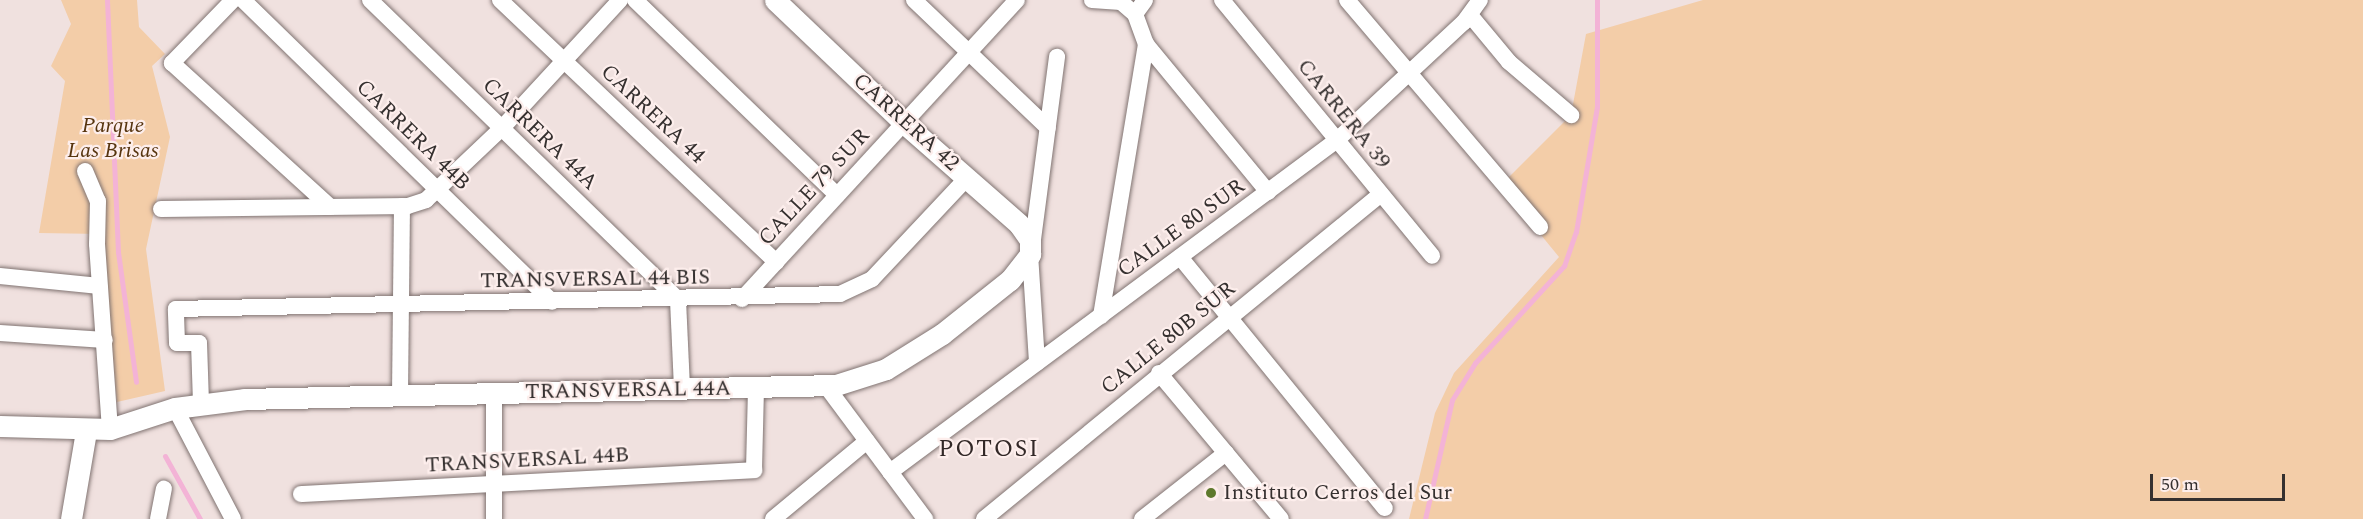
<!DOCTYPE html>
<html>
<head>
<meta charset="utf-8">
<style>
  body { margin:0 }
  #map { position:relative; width:2363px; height:519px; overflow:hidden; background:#f0e1df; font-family:Spectral,serif }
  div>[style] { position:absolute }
  .green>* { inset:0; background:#f3cda8 }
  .stream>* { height:5px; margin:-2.5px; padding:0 2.5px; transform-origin:2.5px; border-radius:2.5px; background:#f3b3d6 }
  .roads { filter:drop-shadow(0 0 2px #807371) drop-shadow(0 0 2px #807371) }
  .minor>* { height:16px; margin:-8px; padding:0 8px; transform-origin:8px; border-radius:8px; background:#fff }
  .tertiary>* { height:21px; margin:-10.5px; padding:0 10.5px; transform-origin:10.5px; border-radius:10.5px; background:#fff }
  .dots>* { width:16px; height:16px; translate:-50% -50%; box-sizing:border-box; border:3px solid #fdeeec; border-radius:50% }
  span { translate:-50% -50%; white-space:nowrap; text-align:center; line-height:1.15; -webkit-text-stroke:4.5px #fdeeec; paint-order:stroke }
  .street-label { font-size:22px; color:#35302f }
  .park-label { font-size:22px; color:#57350f; font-style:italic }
  .poi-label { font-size:22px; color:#35302f }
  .left { translate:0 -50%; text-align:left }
  .neighbourhood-label { font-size:24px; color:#322827; letter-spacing:1.5px }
  .scale { position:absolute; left:2150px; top:474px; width:135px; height:27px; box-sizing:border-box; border:3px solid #35302f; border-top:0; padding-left:8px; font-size:18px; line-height:21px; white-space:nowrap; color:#35302f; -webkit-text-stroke:4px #fdeeec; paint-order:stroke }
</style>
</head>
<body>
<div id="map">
  <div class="green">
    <i style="clip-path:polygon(61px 0,137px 0,139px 27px,165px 54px,152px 66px,170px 137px,146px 249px,165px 391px,117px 402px,101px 234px,39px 233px,65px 81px,51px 66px,71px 24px)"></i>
    <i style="clip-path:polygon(1703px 0,2363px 0,2363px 519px,1409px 519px,1435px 413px,1454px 373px,1559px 257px,1541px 235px,1548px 225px,1507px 179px,1571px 115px,1586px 34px)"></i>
  </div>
  <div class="stream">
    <i style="left:107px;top:0;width:252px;rotate:87.5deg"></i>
    <i style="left:118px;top:252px;width:131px;rotate:82.1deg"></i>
    <i style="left:165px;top:456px;width:72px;rotate:60.9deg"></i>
    <i style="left:1425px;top:519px;width:122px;rotate:-77.2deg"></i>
    <i style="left:1452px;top:400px;width:44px;rotate:-58.1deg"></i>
    <i style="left:1475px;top:363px;width:132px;rotate:-47.5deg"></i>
    <i style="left:1564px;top:266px;width:36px;rotate:-71deg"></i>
    <i style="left:1576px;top:232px;width:127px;rotate:-80.5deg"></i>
    <i style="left:1597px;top:107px;width:107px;rotate:-90deg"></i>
  </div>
  <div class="roads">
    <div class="minor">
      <i style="left:233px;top:0;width:88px;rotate:134.1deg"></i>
      <i style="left:172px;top:63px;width:214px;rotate:42.3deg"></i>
      <i style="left:243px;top:0;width:432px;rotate:44.3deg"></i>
      <i style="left:370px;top:0;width:430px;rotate:44.2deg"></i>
      <i style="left:678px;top:300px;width:89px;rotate:87.4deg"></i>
      <i style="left:500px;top:0;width:381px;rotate:43.5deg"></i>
      <i style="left:635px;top:0;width:281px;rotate:44deg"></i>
      <i style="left:914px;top:0;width:185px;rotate:43.7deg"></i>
      <i style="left:1092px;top:0;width:29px;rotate:4deg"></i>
      <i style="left:1121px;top:2px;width:18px;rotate:41deg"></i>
      <i style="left:1135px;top:14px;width:32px;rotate:70deg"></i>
      <i style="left:1146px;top:44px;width:192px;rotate:50.5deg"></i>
      <i style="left:1222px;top:0;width:331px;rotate:50.6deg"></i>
      <i style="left:1347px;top:0;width:298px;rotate:49.6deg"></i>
      <i style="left:1135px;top:14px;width:17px;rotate:-54deg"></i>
      <i style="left:1470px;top:15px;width:61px;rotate:50.3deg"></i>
      <i style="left:1509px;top:62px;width:82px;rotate:40.5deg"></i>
      <i style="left:85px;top:171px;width:33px;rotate:67deg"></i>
      <i style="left:98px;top:201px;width:43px;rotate:91.3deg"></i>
      <i style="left:97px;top:244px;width:185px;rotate:86deg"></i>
      <i style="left:161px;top:209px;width:247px;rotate:-0.7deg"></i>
      <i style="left:408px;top:206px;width:19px;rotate:-18deg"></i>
      <i style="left:426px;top:200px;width:105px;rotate:-43.5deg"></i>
      <i style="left:502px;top:128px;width:174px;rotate:-47.3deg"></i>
      <i style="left:1032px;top:247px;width:192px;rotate:-82.5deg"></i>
      <i style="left:1030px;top:254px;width:109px;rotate:86.3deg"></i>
      <i style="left:1180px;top:257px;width:324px;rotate:50.8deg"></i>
      <i style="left:0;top:276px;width:100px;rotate:5.7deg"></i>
      <i style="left:742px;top:299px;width:406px;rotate:-47.4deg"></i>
      <i style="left:1101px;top:316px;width:276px;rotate:-80.6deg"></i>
      <i style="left:0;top:333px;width:105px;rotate:3.8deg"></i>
      <i style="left:1159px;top:373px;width:190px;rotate:50.1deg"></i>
      <i style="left:826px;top:386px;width:166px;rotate:53.3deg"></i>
      <i style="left:400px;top:395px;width:189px;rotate:-89.4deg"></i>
      <i style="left:201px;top:403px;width:60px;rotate:-91.9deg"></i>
      <i style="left:199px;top:343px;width:22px;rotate:180deg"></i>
      <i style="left:177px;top:343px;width:34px;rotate:-92deg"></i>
      <i style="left:176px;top:309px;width:664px;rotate:-1.29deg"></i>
      <i style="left:840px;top:294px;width:35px;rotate:-25deg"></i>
      <i style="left:872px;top:279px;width:139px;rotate:-46.8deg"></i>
      <i style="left:175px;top:408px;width:125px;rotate:62.4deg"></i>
      <i style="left:890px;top:472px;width:557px;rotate:-36.6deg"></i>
      <i style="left:1337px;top:140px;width:173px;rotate:-42.9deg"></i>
      <i style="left:1464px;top:22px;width:27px;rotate:-54deg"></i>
      <i style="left:301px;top:494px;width:454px;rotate:-3deg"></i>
      <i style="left:754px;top:470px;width:82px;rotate:-88.6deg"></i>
      <i style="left:158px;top:519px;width:31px;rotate:-79deg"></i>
      <i style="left:494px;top:519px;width:126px;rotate:-90deg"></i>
      <i style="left:773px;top:519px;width:122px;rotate:-39.7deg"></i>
      <i style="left:984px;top:519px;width:513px;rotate:-39.31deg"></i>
      <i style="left:1142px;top:519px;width:107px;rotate:-38.2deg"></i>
    </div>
    <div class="tertiary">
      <i style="left:0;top:426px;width:110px;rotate:1.6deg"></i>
      <i style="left:110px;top:429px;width:68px;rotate:-17.9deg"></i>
      <i style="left:175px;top:408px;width:71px;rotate:-7.3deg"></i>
      <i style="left:245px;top:399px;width:591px;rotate:-1.36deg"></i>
      <i style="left:836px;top:385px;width:52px;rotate:-17.7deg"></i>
      <i style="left:886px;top:369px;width:66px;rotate:-32deg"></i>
      <i style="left:942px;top:334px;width:87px;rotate:-38.5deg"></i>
      <i style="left:1010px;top:280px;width:33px;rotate:-52deg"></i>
      <i style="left:1030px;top:254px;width:14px;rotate:-90deg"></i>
      <i style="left:1030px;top:240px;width:19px;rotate:-125deg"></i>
      <i style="left:1019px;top:224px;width:153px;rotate:-138.7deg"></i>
      <i style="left:904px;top:123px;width:178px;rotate:-136.4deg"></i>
      <i style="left:71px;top:519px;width:89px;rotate:-80.3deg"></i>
    </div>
  </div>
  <div class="dots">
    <i style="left:1211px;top:493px;background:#5e792c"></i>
  </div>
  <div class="street-label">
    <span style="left:653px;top:114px;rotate:43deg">CARRERA 44</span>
    <span style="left:1344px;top:114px;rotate:51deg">CARRERA 39</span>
    <span style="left:906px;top:122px;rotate:42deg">CARRERA 42</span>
    <span style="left:540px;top:134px;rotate:44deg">CARRERA 44A</span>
    <span style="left:413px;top:135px;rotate:44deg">CARRERA 44B</span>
    <span style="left:814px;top:187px;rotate:-47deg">CALLE 79 SUR</span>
    <span style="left:1181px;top:228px;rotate:-36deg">CALLE 80 SUR</span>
    <span style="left:595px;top:279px;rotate:-1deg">TRANSVERSAL 44 BIS</span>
    <span style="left:1168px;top:338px;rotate:-39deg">CALLE 80B SUR</span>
    <span style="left:628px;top:390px;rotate:-1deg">TRANSVERSAL 44A</span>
    <span style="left:527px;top:460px;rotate:-3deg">TRANSVERSAL 44B</span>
  </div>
  <div class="park-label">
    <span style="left:113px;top:138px">Parque<br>Las Brisas</span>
  </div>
  <div class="poi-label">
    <span class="left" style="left:1223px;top:493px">Instituto Cerros del Sur</span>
  </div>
  <div class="neighbourhood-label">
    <span style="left:989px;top:450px">POTOSI</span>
  </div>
  <div class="scale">50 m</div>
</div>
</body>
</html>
